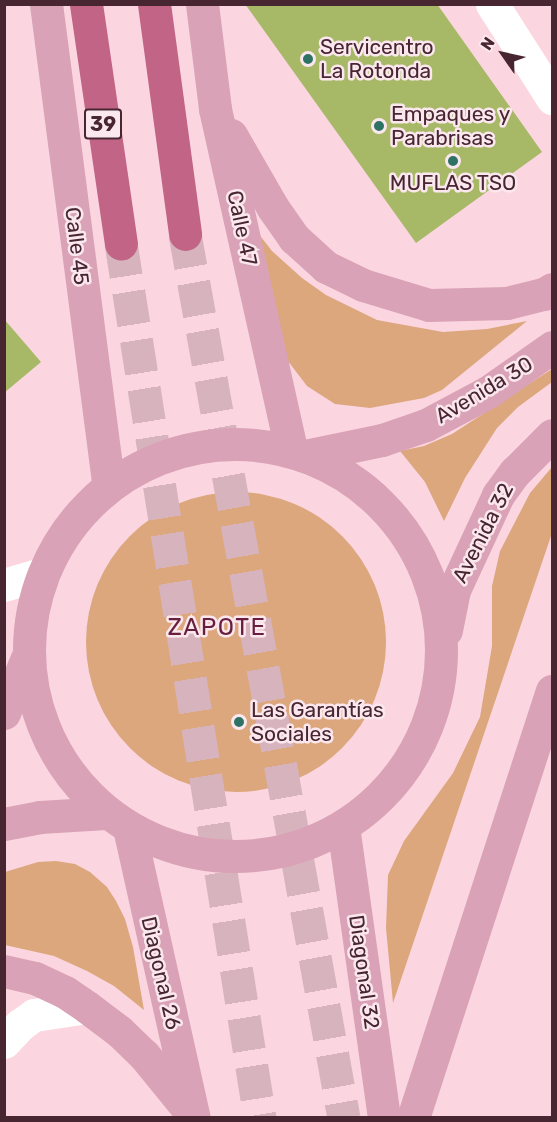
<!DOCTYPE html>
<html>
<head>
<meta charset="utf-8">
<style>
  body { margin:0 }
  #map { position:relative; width:557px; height:1122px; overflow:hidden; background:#fbd6e0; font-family:Rubik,sans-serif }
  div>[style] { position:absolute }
  .green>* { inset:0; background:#dca77d }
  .round { border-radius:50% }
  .building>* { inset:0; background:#a7b866 }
  .highway-tunnel>* { height:33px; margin-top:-16.5px; transform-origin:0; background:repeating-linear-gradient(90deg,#d7b3bd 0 33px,transparent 0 49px) }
  .minor>* { height:33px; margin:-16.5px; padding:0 16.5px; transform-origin:16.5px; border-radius:16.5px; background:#fff }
  .major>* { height:33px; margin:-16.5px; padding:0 16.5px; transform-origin:16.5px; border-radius:16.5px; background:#daa2b6 }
  .major>.ring { margin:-16.5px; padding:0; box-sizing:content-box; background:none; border:33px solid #daa2b6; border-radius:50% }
  .highway>* { height:33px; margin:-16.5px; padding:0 16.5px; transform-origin:16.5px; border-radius:16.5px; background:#c26486 }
  .dots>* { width:16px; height:16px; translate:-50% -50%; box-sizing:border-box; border:3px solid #fbe8ee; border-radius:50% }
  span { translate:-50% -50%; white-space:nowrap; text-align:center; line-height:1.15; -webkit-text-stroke:5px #fbe8ee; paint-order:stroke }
  .shield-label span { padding:2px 4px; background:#fbe8ee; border:2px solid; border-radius:4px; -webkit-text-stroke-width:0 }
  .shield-label { font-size:20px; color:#472531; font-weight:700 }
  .poi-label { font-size:21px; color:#472531 }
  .left { translate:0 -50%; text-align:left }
  .street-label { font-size:21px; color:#472531 }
  .quarter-label { font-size:24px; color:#681f3d; letter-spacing:1.5px }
  .frame { position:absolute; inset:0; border:6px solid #472531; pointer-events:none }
  .north { position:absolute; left:473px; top:24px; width:60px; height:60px; -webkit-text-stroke:4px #fbe8ee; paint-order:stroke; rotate:304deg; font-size:16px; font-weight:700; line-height:24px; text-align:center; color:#472531 }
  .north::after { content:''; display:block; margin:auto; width:21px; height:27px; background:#472531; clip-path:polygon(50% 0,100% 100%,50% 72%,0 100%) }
</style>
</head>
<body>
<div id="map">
  <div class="green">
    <i style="clip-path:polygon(258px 233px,272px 251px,302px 278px,326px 295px,377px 320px,443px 332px,487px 329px,527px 321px,442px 390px,424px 398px,370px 408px,335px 404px,307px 386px,281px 352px)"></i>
    <i style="clip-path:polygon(552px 369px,552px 382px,518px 407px,497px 428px,465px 478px,444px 521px,425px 482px,400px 451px,424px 446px,452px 434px)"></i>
    <i style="clip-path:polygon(552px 467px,552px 533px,393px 1003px,386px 928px,388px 875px,404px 841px,453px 773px,480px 717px,492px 646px,492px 586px,500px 551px,530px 493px)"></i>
    <i class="round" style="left:86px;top:492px;width:300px;height:300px"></i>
    <i style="clip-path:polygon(56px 861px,75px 864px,90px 872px,107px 887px,116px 901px,125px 919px,133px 947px,144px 1010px,114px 986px,87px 971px,54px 956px,5px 945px,5px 872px,38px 862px)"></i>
  </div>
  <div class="building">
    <i style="clip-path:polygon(245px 4px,437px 4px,542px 152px,416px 243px)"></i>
    <i style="clip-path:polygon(4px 319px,41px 362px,4px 393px)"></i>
  </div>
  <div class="highway-tunnel">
    <i style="left:185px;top:234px;width:898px;rotate:79.8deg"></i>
    <i style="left:121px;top:243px;width:886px;rotate:80.97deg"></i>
  </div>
  <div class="minor">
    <i style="left:492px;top:4px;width:112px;rotate:57.4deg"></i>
    <i style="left:4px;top:585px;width:42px;rotate:-16.7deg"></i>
    <i style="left:4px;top:1042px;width:23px;rotate:-47deg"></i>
    <i style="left:20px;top:1025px;width:17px;rotate:-36deg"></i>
    <i style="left:34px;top:1015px;width:54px;rotate:-8.6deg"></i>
  </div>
  <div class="major">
    <i style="left:46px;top:4px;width:486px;rotate:82.6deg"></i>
    <i style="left:202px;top:4px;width:106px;rotate:82.9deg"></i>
    <i style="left:215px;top:109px;width:349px;rotate:77.4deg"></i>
    <i style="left:231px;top:135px;width:84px;rotate:60.1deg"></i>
    <i style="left:273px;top:208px;width:37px;rotate:55deg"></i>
    <i style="left:294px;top:238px;width:43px;rotate:42.2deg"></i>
    <i style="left:326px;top:267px;width:41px;rotate:25.9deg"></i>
    <i style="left:363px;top:285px;width:69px;rotate:16.9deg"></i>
    <i style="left:429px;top:305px;width:78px;rotate:-1.5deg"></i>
    <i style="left:507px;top:303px;width:38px;rotate:-14deg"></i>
    <i style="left:544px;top:294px;width:9px;rotate:-32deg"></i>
    <i class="ring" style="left:29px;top:444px;width:379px;height:379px"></i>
    <i style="left:310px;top:455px;width:74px;rotate:-11.8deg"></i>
    <i style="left:382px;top:440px;width:46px;rotate:-18.8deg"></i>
    <i style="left:426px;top:425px;width:70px;rotate:-28deg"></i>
    <i style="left:488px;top:392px;width:78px;rotate:-35.1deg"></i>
    <i style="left:446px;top:630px;width:41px;rotate:-78.7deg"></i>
    <i style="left:454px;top:590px;width:105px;rotate:-65.1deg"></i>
    <i style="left:498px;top:495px;width:29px;rotate:-54deg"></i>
    <i style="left:515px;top:472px;width:52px;rotate:-45deg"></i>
    <i style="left:4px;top:713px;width:60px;rotate:-67.3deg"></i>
    <i style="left:4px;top:824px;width:37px;rotate:-11deg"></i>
    <i style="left:40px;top:817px;width:66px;rotate:-3.5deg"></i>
    <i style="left:343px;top:826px;width:295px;rotate:82deg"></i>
    <i style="left:129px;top:828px;width:297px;rotate:77.4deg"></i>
    <i style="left:4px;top:971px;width:32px;rotate:13deg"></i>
    <i style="left:35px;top:978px;width:33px;rotate:25deg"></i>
    <i style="left:65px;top:992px;width:27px;rotate:34deg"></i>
    <i style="left:87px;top:1007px;width:40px;rotate:37deg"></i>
    <i style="left:119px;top:1031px;width:35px;rotate:44deg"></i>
    <i style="left:144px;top:1055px;width:70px;rotate:50.8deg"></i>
    <i style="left:413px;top:1118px;width:449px;rotate:-72deg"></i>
  </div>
  <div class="highway">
    <i style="left:86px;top:4px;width:242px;rotate:81.7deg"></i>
    <i style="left:154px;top:4px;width:232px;rotate:82.3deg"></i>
  </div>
  <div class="dots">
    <i style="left:308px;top:59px;background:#2e7265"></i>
    <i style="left:379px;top:126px;background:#2e7265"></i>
    <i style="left:453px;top:161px;background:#2e7265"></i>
    <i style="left:239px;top:722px;background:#2e7265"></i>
  </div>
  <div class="shield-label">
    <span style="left:103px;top:124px">39</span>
  </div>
  <div class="poi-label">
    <span class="left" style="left:320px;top:59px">Servicentro<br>La Rotonda</span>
    <span class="left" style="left:391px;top:126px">Empaques y<br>Parabrisas</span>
    <span style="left:453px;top:183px">MUFLAS TSO</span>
    <span class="left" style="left:251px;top:722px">Las Garantías<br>Sociales</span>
  </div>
  <div class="street-label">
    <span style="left:242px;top:228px;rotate:78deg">Calle 47</span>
    <span style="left:77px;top:246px;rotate:83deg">Calle 45</span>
    <span style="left:484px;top:390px;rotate:-31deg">Avenida 30</span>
    <span style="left:483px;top:533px;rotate:-63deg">Avenida 32</span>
    <span style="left:364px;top:972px;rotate:82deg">Diagonal 32</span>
    <span style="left:161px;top:973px;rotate:77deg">Diagonal 26</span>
  </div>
  <div class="quarter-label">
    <span style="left:217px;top:628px">ZAPOTE</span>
  </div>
  <div class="frame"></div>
  <div class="north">N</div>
</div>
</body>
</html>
